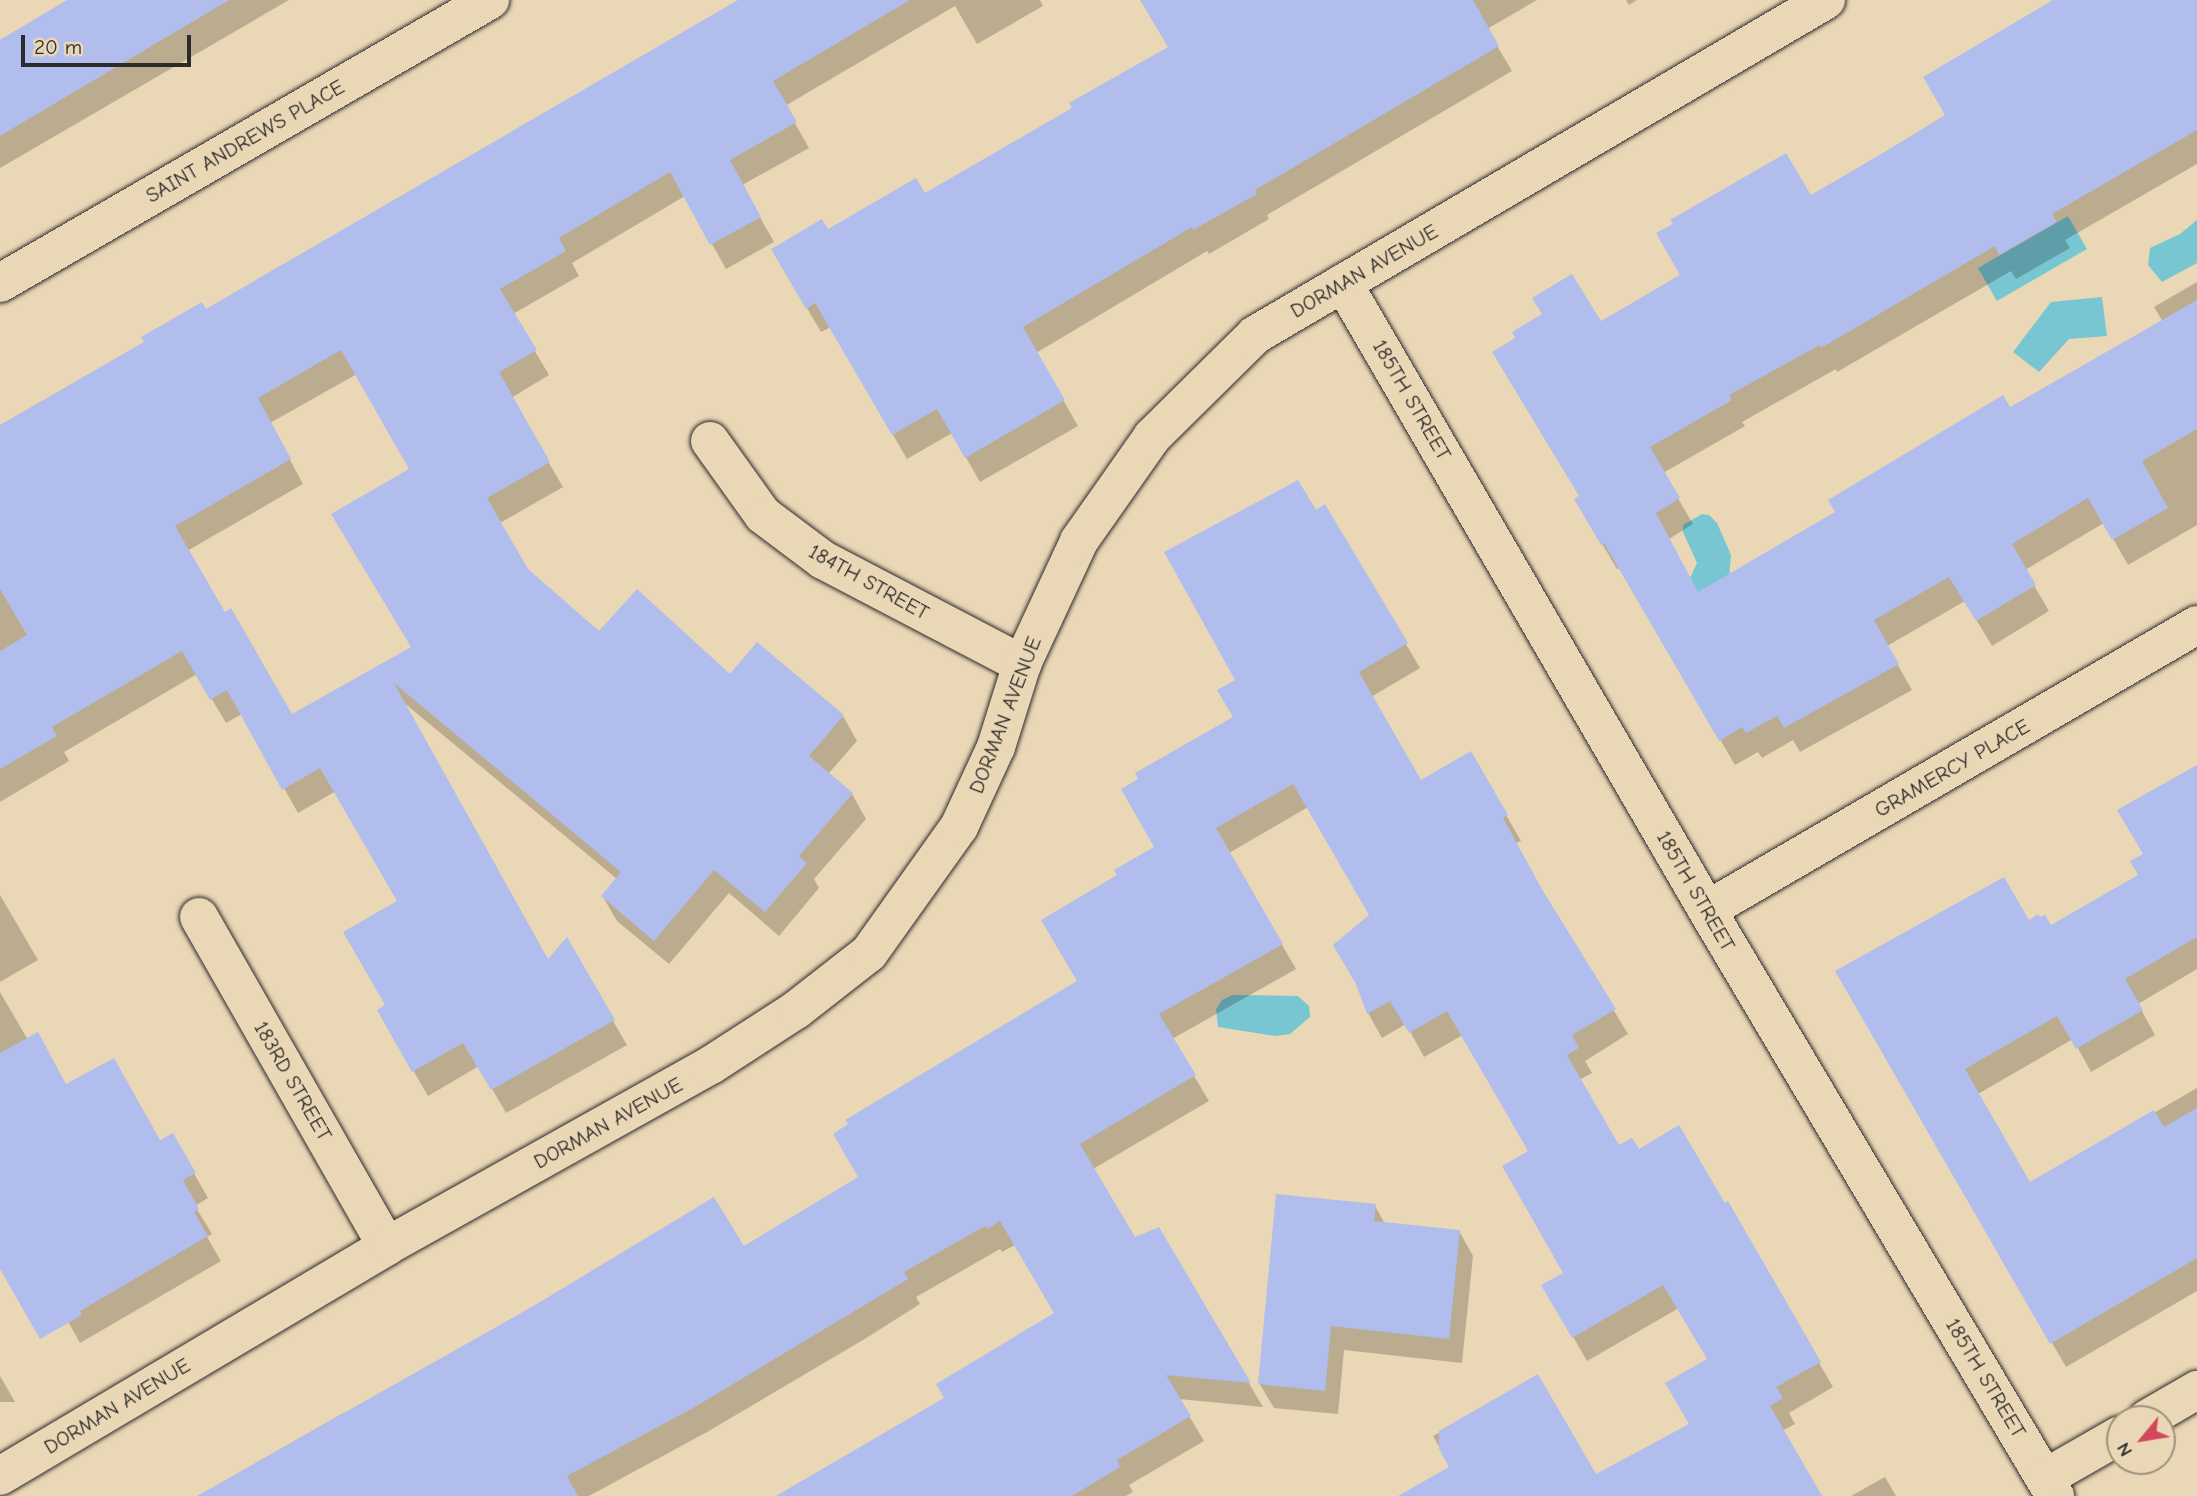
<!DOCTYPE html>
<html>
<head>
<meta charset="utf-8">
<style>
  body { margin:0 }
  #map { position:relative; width:2197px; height:1496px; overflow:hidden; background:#ead7b5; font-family:"Comic Neue",sans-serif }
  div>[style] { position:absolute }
  .water>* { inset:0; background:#77c6d2; transform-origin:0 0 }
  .shadow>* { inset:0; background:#0003 }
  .building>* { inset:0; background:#b0bded }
  .roads { filter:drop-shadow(0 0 2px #2b2b2b) drop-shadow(0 0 2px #2b2b2b) }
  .street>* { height:38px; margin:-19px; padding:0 19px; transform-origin:19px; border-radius:19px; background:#ead7b5 }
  span { translate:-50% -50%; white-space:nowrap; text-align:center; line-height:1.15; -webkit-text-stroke:6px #ead7b5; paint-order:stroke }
  .street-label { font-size:21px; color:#2b2b2b }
  .north { position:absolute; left:2106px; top:1405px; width:70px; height:70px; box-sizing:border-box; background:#ead7b5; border:2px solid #9e927e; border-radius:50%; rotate:240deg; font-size:19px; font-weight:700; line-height:28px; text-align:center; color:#2b2b2b }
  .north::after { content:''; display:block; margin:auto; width:24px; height:32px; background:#d1495b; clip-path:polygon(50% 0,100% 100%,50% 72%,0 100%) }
  .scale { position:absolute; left:21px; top:35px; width:170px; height:32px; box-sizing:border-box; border:4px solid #2b2b2b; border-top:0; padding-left:9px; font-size:21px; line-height:24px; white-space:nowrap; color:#2b2b2b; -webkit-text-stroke:5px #ead7b5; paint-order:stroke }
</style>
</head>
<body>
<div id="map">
  <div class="water">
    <i style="left:2068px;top:216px;width:38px;height:104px;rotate:60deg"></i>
    <i style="clip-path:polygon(2197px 220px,2197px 263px,2162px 282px,2148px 265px,2150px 248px,2180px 234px)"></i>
    <i style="clip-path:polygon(2102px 297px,2107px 336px,2069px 339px,2039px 372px,2013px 352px,2051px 302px)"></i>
    <i style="clip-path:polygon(1702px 514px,1709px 515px,1717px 523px,1731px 555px,1729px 579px,1700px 600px,1689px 580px,1697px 563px,1683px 532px,1683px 525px)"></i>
    <i style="clip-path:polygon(1232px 995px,1298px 996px,1309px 1006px,1310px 1017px,1290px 1034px,1275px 1036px,1218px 1027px,1216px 1009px,1222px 1000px)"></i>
  </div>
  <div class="shadow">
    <i style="clip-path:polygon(69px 0,289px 0,0 168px,0 40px)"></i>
    <i style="clip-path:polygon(evenodd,742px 0,1040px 0,1043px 6px,977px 44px,955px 6px,785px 106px,809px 148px,742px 185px,774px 242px,726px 269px,685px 196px,572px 263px,579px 276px,513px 314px,549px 375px,511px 398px,563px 487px,500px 523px,527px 570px,599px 633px,843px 716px,857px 741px,828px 774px,852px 794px,866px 819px,814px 879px,819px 888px,779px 936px,729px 893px,669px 964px,617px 921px,603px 897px,617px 879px,403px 702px,548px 962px,566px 940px,627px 1045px,506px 1113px,479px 1066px,428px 1096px,379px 1011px,388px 1006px,399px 902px,336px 791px,298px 813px,242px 714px,226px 723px,197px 674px,64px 752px,69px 761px,0 802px,0 427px,206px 311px,742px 0,357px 374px,412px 469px,413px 648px,292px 717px,224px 615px,187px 551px,303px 484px,270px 423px,357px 374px)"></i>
    <i style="clip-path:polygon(1141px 0,1537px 0,1487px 29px,1512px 71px,1267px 215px,1269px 219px,1209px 254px,1207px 251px,1036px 353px,1078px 426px,980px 482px,952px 433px,907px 459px,831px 327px,821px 332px,773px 250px,924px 195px,1075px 108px,1170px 48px)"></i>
    <i style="clip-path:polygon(1626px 0,1637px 0,1629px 5px)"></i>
    <i style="clip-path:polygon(2058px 0,2197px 0,2197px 164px,2065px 240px,2070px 248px,2016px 279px,2011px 271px,1837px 372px,1836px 369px,1742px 422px,1745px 426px,1663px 473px,1693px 524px,1669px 539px,1698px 593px,2163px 322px,2154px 307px,2197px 282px,2197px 525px,2128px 565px,2104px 523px,2025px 570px,2049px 611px,1992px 646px,1965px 601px,1887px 646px,1912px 690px,1800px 752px,1793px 740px,1762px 758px,1758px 752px,1735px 765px,1620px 568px,1617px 569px,1591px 525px,1581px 497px,1600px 323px,1947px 115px)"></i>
    <i style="clip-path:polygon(1325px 507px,1420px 668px,1371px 697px,1421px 782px,1471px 754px,1521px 841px,1516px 843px,1549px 903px,1628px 1034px,1585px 1061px,1592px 1073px,1579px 1080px,1619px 1148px,1638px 1152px,1724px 1206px,1727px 1204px,1833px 1387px,1789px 1413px,1795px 1424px,1782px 1431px,1820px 1496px,1677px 1496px,1691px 1424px,1709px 1359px,1679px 1308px,1587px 1361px,1544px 1286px,1566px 1273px,1531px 1152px,1463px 1035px,1424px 1057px,1406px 1024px,1382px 1038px,1368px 1013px,1359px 986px,1371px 916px,1308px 807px,1229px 853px,1296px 969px,1172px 1039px,1209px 1101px,1093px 1169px,1134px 1239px,1158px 1229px,1263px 1407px,1179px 1399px,1204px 1441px,1129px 1485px,1133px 1492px,1126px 1496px,780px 1496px,946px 1398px,1056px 1314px,1015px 1245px,1002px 1252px,1000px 1249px,916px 1297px,920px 1304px,863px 1340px,707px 1432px,589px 1496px,199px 1496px,345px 1412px,347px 1415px,744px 1249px,860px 1178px,1080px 982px,1119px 875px,1157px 848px,1235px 717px,1237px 681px,1315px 512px)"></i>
    <i style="clip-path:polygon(2197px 767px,2197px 969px,2138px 1004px,2155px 1035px,2091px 1072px,2073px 1039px,1978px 1094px,2029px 1185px,2197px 1088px,2197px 1291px,2066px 1367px,1838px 972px,2028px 922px,2051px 927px,2140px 876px,2145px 855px)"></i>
    <i style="clip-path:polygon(0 895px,38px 960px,0 982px)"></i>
    <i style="clip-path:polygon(0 992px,28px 1040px,66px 1085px,160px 1142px,172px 1135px,208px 1198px,195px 1206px,212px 1234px,207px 1237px,221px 1261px,80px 1343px,0 1200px)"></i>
    <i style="clip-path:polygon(1375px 1206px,1385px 1224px,1459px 1231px,1473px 1256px,1462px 1363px,1344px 1350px,1338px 1414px,1274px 1408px,1259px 1383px)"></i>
    <i style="clip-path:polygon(0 1376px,2px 1379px,15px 1402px,0 1402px)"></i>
    <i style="clip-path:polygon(1537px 1376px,1606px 1496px,1452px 1496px,1451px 1467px,1433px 1436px)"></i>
    <i style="clip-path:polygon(1885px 1477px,1896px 1496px,1851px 1496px)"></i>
  </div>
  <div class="building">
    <i style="clip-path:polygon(67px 0,229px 0,0 136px,0 40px)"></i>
    <i style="clip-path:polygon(evenodd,738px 0,910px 0,773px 81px,797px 122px,730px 160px,761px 217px,710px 245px,670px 172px,559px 238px,566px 251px,500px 289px,537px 350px,499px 372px,550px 462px,487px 498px,528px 569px,599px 631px,637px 589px,730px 674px,757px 642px,844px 715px,809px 756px,853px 793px,799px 856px,807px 863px,765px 912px,714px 870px,654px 941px,601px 896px,621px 872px,394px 683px,548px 959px,567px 937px,615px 1020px,491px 1090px,463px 1043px,412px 1072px,377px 1010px,385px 1005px,343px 932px,397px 901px,320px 768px,282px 790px,227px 690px,210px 700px,182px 651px,52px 727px,57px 736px,0 769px,0 651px,27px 635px,0 589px,0 425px,144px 342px,141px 337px,202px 302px,206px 309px,738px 0,341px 350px,409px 469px,331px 514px,411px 647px,292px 714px,231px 608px,225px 612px,175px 526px,291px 459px,258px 398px,341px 350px)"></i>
    <i style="clip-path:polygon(1140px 0,1473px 0,1499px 46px,1255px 190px,1257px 194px,1193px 230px,1192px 227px,1023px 327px,1065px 400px,965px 458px,937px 409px,892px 435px,815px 303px,806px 309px,771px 249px,822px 219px,828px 229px,916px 178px,925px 193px,1072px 108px,1069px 103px,1168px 47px)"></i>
    <i style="clip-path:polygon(2053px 0,2197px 0,2197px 130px,2052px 214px,2057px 222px,1999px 255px,1995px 246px,1821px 348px,1820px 345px,1729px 395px,1732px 400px,1650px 447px,1680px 498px,1656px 513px,1698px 592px,1835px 512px,1828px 500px,2003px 395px,2010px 407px,2197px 300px,2197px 429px,2142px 461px,2168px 508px,2112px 540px,2088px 498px,2012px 544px,2036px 585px,1976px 621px,1949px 577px,1874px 620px,1899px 664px,1784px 728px,1777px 716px,1746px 733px,1742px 727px,1719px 741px,1604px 543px,1601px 545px,1574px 499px,1579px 496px,1492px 352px,1515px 338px,1512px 332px,1542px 314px,1532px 298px,1572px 274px,1601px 321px,1680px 275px,1656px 233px,1673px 224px,1670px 220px,1786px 153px,1811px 195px,1888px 150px,1945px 115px,1923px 77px)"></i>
    <i style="clip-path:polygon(1298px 480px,1316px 510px,1325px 504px,1408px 643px,1359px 672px,1421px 780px,1471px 751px,1508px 815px,1503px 818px,1543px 891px,1616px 1009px,1572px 1035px,1579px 1048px,1567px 1055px,1619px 1145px,1632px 1138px,1639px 1149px,1679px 1125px,1725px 1203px,1728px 1201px,1821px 1362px,1776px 1387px,1783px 1398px,1770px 1406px,1822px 1496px,1398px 1496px,1449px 1467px,1439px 1449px,1439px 1431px,1538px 1374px,1596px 1474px,1689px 1424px,1665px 1383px,1707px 1359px,1663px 1285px,1572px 1338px,1541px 1285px,1563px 1273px,1502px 1166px,1528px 1151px,1447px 1011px,1409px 1033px,1390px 1001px,1367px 1014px,1356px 984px,1333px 945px,1369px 915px,1293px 784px,1216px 828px,1283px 944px,1159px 1014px,1196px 1075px,1080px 1144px,1135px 1237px,1159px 1227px,1251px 1383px,1166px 1375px,1191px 1416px,1117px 1460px,1120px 1467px,1072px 1496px,776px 1496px,944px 1398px,936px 1384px,1054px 1313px,1000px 1221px,987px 1229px,985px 1226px,904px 1272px,908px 1279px,693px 1408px,567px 1476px,578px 1496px,197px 1496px,535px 1305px,714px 1197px,744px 1246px,858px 1177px,833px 1134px,848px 1124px,845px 1120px,1077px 981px,1041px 920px,1117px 875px,1114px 870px,1154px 847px,1121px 789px,1138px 779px,1135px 773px,1233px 717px,1217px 690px,1235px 680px,1164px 552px)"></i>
    <i style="clip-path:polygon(2197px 765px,2197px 937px,2125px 979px,2143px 1010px,2076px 1049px,2057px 1016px,1965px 1069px,2030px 1182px,2154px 1110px,2164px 1127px,2197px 1108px,2197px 1258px,2050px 1344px,1835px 971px,2004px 877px,2029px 920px,2038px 914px,2040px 917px,2045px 915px,2051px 925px,2138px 875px,2130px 861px,2143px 854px,2117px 810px)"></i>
    <i style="clip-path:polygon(38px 1032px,66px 1084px,114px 1058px,160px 1140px,173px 1133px,196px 1173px,183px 1180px,199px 1209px,194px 1212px,208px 1236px,80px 1311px,82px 1315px,40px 1339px,0 1269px,0 1053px)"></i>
    <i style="clip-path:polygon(1276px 1194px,1376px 1204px,1374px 1221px,1460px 1230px,1449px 1339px,1331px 1326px,1325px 1391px,1258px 1384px)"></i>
  </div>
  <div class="roads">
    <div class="street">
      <i style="left:0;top:283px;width:566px;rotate:-30.01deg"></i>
      <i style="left:1343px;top:283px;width:725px;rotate:59.86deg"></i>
      <i style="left:1707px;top:910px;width:682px;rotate:59.3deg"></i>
      <i style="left:710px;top:441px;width:91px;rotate:54.4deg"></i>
      <i style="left:763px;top:515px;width:75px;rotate:36.9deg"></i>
      <i style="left:823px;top:560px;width:225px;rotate:27.6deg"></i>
      <i style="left:1707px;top:910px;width:567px;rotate:-30.18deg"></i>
      <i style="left:199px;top:917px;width:379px;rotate:60.3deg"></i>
      <i style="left:2147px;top:1419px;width:58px;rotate:-30.1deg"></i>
      <i style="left:0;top:1476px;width:450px;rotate:-30.7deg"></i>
      <i style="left:387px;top:1246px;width:371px;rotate:-29.2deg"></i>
      <i style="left:711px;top:1065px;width:101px;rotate:-32.9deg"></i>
      <i style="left:796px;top:1010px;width:93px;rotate:-38deg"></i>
      <i style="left:869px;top:953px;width:155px;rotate:-54.5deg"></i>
      <i style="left:959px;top:827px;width:88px;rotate:-65.2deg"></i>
      <i style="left:996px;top:747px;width:87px;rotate:-72.6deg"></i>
      <i style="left:1022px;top:664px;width:136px;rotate:-65.1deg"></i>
      <i style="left:1079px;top:541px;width:127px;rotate:-54.9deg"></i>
      <i style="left:1152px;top:437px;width:145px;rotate:-44.7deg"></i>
      <i style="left:1255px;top:335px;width:662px;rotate:-30.4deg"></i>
      <i style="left:2045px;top:1478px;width:86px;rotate:-29.8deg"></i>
    </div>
  </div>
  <div class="street-label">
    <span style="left:245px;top:141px;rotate:-30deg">SAINT ANDREWS PLACE</span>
    <span style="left:1364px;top:271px;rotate:-30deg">DORMAN AVENUE</span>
    <span style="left:1412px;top:400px;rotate:60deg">185TH STREET</span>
    <span style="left:869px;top:582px;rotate:29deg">184TH STREET</span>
    <span style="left:1005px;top:715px;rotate:-69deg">DORMAN AVENUE</span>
    <span style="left:1952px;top:768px;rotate:-30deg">GRAMERCY PLACE</span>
    <span style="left:1696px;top:891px;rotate:60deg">185TH STREET</span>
    <span style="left:293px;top:1081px;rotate:60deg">183RD STREET</span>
    <span style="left:608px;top:1123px;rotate:-29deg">DORMAN AVENUE</span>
    <span style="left:1986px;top:1378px;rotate:59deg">185TH STREET</span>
    <span style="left:117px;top:1406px;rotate:-31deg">DORMAN AVENUE</span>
  </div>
  <div class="north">N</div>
  <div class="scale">20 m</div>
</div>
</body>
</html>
